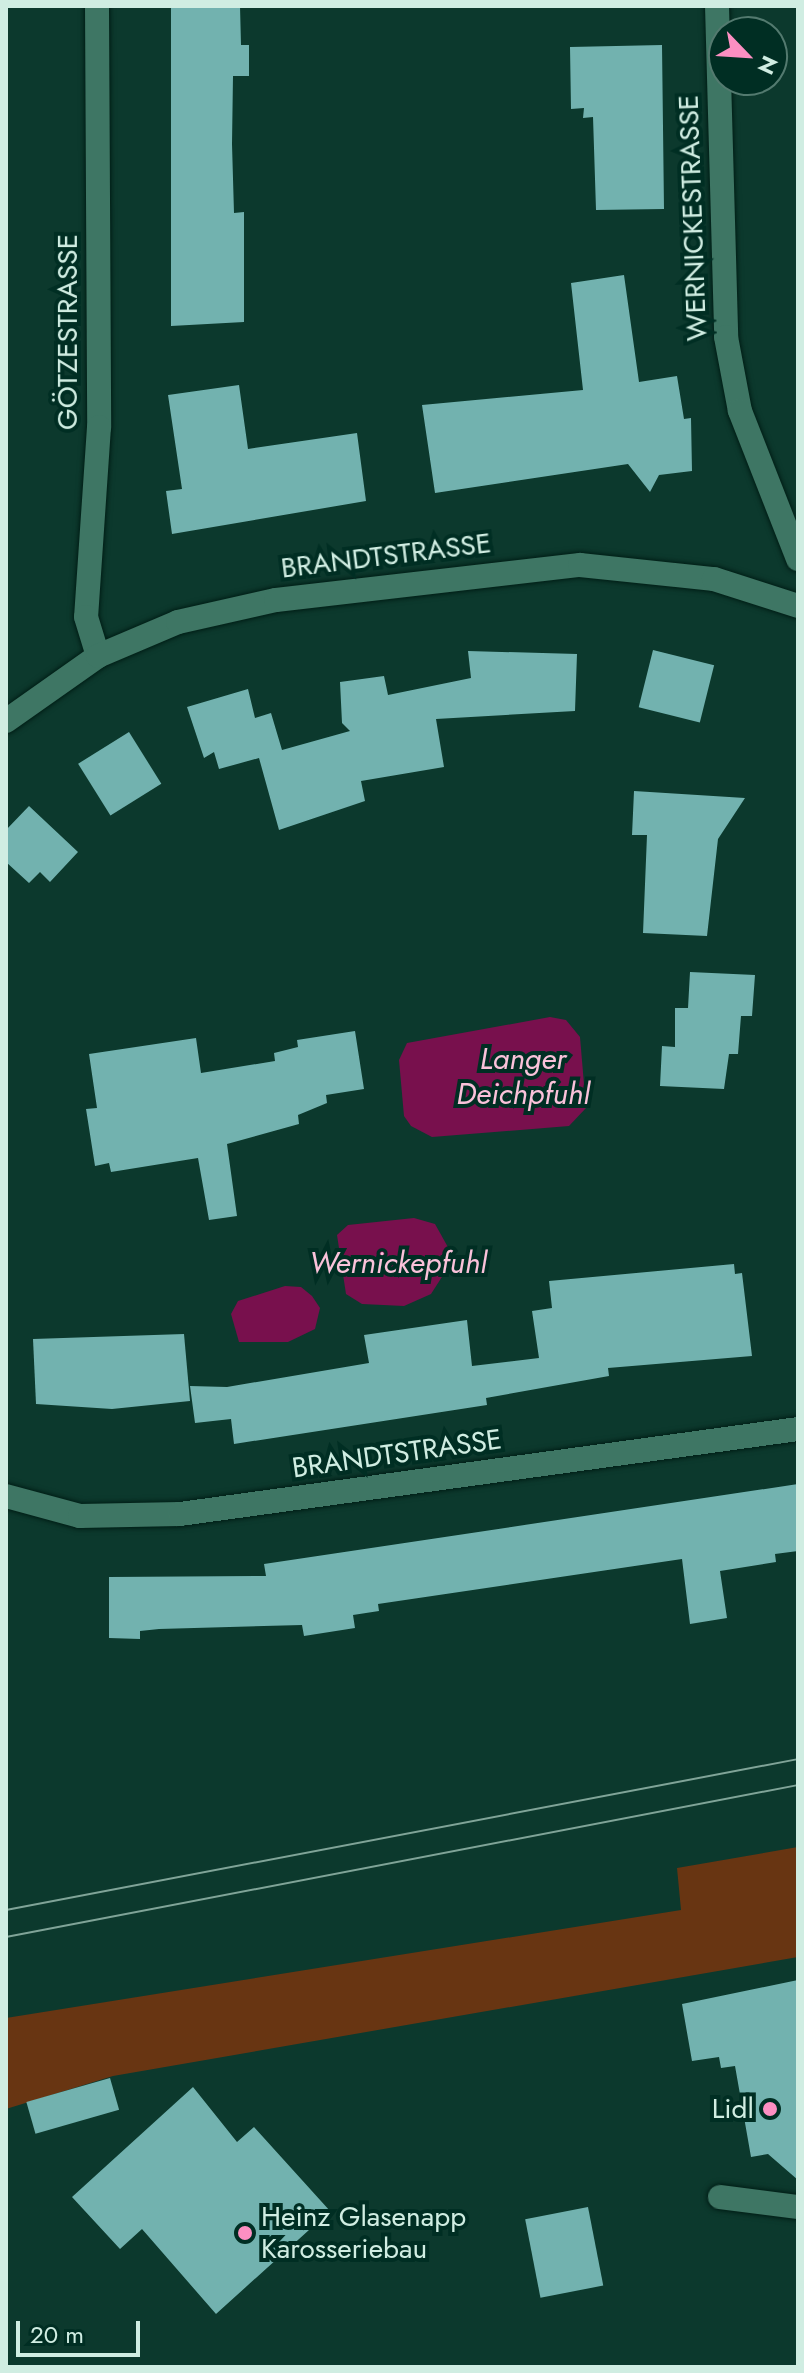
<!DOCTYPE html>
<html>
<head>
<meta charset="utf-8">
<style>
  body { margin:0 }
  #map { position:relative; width:804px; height:2373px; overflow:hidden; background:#0c392d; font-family:Jost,sans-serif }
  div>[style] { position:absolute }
  .green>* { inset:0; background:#683512 }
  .water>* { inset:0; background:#78104d }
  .building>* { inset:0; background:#72b2af; transform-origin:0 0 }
  .roads { filter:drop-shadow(0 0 2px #011e16) drop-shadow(0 0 2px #011e16) }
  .minor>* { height:24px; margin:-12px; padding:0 12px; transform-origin:12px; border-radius:12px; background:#3e7664 }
  .tram>* { height:2px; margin:-1px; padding:0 1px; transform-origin:1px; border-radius:1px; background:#80a498 }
  .dots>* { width:22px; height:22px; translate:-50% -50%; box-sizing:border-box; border:4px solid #002e23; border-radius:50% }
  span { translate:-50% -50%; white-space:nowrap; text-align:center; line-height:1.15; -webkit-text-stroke:8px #002e23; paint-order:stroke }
  .street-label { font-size:28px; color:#d0ede2 }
  .poi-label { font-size:28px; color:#d0ede2 }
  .right { translate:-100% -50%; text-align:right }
  .left { translate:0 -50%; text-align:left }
  .water-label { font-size:30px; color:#fac2da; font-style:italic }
  .frame { position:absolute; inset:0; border:8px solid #d0ede2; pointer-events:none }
  .north { position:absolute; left:708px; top:16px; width:80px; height:80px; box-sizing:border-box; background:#002e23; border:2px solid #537a6f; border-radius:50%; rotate:115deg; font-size:22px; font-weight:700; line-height:32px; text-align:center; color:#d0ede2 }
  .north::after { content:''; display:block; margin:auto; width:28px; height:36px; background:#fc8fc2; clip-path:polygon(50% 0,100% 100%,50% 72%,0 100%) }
  .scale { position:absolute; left:16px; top:2321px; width:124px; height:36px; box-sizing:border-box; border:4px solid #d0ede2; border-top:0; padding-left:10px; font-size:24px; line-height:28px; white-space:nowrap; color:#d0ede2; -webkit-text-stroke:6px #002e23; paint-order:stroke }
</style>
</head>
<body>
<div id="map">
  <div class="green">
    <i style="clip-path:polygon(798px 1847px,798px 1957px,113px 2076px,6px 2109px,6px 2018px,681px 1910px,677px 1868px)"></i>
  </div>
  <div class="water">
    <i style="clip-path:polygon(550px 1017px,566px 1020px,580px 1037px,586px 1108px,569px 1126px,432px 1137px,411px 1126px,404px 1116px,399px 1060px,407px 1043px)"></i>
    <i style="clip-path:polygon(414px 1218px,435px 1224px,449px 1249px,447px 1269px,431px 1294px,404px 1306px,362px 1304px,346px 1294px,337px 1235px,348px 1225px)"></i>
    <i style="clip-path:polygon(285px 1286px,301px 1287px,312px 1296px,320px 1308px,315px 1329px,288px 1342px,239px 1342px,231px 1314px,238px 1301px)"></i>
  </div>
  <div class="building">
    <i style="clip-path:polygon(171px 6px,240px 6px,241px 45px,249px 45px,249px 76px,233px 76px,232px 144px,234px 213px,244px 212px,244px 322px,171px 326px)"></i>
    <i style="clip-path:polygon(662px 45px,664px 209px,596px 210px,593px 117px,583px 118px,584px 108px,571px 109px,570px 47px)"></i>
    <i style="clip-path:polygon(624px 275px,639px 382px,677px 376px,684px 419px,691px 418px,692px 471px,659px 475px,650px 492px,628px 464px,435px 493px,422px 405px,583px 390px,571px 283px)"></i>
    <i style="clip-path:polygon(239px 385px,248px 449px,357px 433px,366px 501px,172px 534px,166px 491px,182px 489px,168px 395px)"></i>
    <i style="left:653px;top:650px;width:63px;height:59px;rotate:14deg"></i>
    <i style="clip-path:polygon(468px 651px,577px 654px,575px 711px,436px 719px,444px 767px,361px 781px,365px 801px,279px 830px,259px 758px,219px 769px,214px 752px,204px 758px,187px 707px,248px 689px,255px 718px,271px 713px,282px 750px,350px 731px,342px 723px,340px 682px,384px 676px,388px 695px,471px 678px)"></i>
    <i style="left:129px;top:732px;width:61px;height:60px;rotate:58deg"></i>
    <i style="clip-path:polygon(634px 791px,745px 798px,718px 839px,707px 936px,643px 933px,647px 835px,632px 835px)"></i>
    <i style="clip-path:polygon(29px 806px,78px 852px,50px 882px,40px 872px,29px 883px,6px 862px,6px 830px)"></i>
    <i style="clip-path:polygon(690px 972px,755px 975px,752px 1016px,741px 1016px,738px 1054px,729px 1054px,724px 1089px,660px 1086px,662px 1046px,675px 1047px,675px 1008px,688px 1008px)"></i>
    <i style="clip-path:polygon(355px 1031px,364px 1089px,326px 1095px,327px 1103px,298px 1115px,299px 1124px,227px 1144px,237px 1216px,209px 1220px,198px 1158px,111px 1172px,109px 1163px,95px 1166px,86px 1109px,97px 1108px,89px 1054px,196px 1038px,201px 1073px,275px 1061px,274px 1053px,298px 1047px,297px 1040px)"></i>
    <i style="clip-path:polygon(734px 1264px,735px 1274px,742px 1273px,752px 1356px,608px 1368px,609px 1376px,486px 1398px,487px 1405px,234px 1444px,231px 1419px,195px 1423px,190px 1386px,227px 1387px,369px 1363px,364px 1335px,467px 1320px,472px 1366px,539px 1358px,532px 1311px,552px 1308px,549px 1281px)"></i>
    <i style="clip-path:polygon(184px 1334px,190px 1401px,112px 1409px,36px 1404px,33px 1339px)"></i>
    <i style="clip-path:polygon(798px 1484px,798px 1551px,775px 1554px,776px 1562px,720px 1571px,727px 1618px,690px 1624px,682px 1559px,378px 1604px,379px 1611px,353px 1615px,355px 1628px,304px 1636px,302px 1625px,159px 1629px,140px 1631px,140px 1639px,109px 1638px,109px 1577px,266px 1576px,264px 1564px)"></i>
    <i style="clip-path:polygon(798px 1980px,798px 2180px,768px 2154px,751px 2157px,735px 2066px,721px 2068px,719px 2057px,692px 2061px,682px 2004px)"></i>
    <i style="left:110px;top:2078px;width:33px;height:87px;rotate:74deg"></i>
    <i style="clip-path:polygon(193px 2087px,237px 2142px,254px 2127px,330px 2211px,216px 2314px,142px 2229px,120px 2249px,72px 2197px)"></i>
    <i style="left:588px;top:2207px;width:80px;height:64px;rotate:79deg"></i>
  </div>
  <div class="roads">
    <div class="minor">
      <i style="left:97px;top:6px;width:421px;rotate:89.7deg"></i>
      <i style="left:99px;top:427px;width:190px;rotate:93.9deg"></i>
      <i style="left:86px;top:617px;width:41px;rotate:72.9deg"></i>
      <i style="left:717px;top:6px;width:331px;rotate:88.4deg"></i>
      <i style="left:726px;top:337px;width:75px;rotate:79.3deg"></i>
      <i style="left:740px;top:411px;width:159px;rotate:68.6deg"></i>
      <i style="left:6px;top:721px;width:113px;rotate:-35.2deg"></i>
      <i style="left:98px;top:656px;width:87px;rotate:-23deg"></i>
      <i style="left:178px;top:622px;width:100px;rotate:-12.7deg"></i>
      <i style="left:276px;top:600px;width:306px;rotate:-6.6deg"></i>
      <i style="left:580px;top:565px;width:135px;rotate:6deg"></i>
      <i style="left:714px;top:579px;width:88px;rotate:17.8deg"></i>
      <i style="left:6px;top:1496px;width:77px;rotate:15.1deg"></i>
      <i style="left:80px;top:1516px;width:100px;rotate:-1.1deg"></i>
      <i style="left:180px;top:1514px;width:624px;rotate:-7.83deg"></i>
      <i style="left:720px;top:2197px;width:79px;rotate:7.3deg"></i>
    </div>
  </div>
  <div class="tram">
    <i style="left:6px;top:1910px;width:806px;rotate:-10.79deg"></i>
    <i style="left:6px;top:1937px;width:806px;rotate:-10.86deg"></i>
  </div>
  <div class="dots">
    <i style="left:770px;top:2109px;background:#fc8fc2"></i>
    <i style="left:245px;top:2233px;background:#fc8fc2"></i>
  </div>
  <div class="street-label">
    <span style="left:693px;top:218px;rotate:-92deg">WERNICKESTRASSE</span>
    <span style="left:68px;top:332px;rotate:-90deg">GÖTZESTRASSE</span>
    <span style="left:386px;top:556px;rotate:-7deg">BRANDTSTRASSE</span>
    <span style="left:397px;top:1454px;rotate:-8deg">BRANDTSTRASSE</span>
  </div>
  <div class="poi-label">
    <span class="right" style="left:754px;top:2109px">Lidl</span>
    <span class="left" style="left:261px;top:2233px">Heinz Glasenapp<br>Karosseriebau</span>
  </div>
  <div class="water-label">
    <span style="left:523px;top:1076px">Langer<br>Deichpfuhl</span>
    <span style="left:398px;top:1263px">Wernickepfuhl</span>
  </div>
  <div class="frame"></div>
  <div class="north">N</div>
  <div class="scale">20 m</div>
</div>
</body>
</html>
